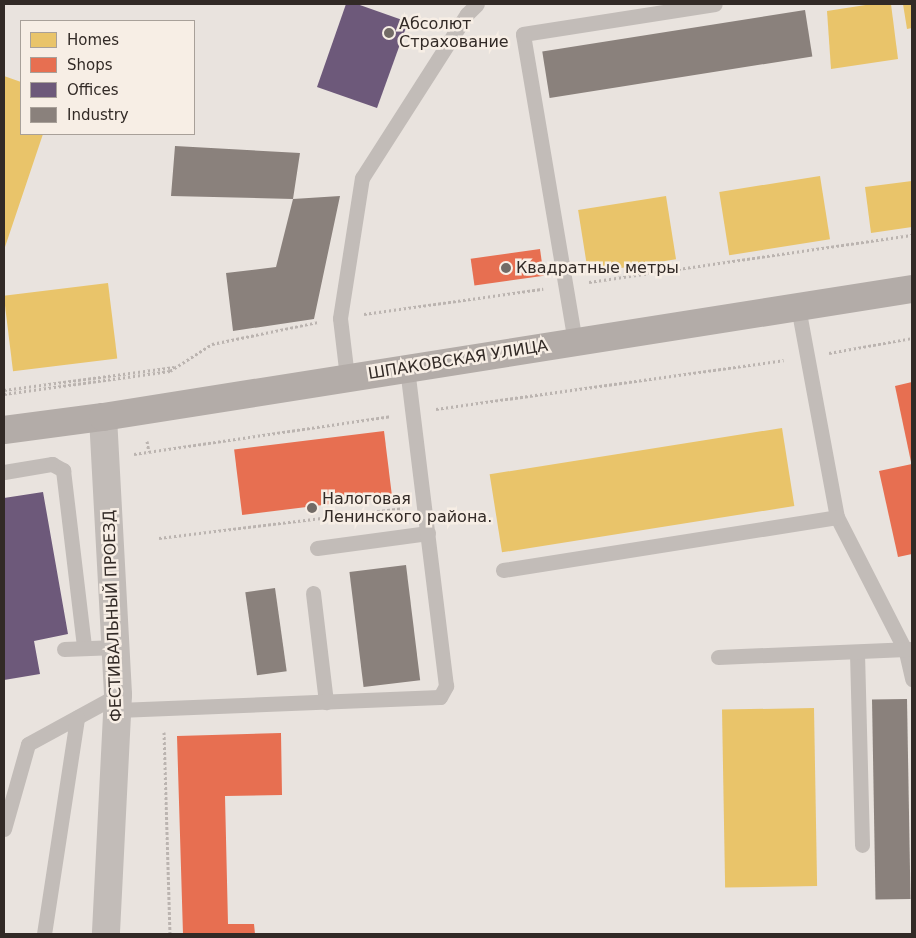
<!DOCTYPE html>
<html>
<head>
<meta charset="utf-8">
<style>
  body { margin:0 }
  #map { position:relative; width:916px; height:938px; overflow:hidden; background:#e9e3de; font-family:"DejaVu Sans",sans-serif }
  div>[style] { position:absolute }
  .homes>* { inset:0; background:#e9c46a; transform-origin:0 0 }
  .shops>* { inset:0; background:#e76f51; transform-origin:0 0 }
  .offices>* { inset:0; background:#6d597a }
  .industry>* { inset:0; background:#8a817c; transform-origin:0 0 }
  .path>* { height:3px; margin-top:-1.5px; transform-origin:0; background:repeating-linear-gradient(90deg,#bbb4b0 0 2.5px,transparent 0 5px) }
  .lane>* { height:15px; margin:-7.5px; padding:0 7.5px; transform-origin:7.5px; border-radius:7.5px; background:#c2bcb8 }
  .street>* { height:28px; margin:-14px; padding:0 14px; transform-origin:14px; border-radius:14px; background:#c2bcb8 }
  .secondary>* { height:28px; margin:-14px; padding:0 14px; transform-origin:14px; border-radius:14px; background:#b3aca8 }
  .dots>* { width:14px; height:14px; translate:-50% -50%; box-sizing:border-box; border:2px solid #f7eee5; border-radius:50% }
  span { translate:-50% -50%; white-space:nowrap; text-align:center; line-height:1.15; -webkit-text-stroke:5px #f7eee5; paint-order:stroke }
  .poi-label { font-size:16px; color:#322a26 }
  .left { translate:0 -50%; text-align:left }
  .street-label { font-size:16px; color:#322a26 }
  .frame { position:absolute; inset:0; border:5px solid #322a26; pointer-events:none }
  .legend { position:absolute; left:20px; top:20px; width:175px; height:115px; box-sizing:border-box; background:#f7eee5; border:1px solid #a8a099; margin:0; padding:6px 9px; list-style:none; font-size:15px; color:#322a26 }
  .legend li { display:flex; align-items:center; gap:10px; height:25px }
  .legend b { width:25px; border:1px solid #a8a099 }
</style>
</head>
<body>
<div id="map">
  <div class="homes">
    <i style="clip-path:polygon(872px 4px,891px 4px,898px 59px,831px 69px,827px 11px)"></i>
    <i style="clip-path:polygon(903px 4px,912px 4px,912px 28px,907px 29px)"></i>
    <i style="clip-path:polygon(4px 76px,21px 82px,21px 134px,43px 134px,4px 250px)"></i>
    <i style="left:820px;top:176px;width:64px;height:102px;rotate:81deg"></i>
    <i style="clip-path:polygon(912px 181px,912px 227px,871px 233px,865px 187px)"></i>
    <i style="left:666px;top:196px;width:64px;height:89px;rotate:81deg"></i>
    <i style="left:108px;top:283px;width:76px;height:105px;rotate:83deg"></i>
    <i style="left:782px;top:428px;width:79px;height:296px;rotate:81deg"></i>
    <i style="left:814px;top:708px;width:178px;height:92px;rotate:89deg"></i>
  </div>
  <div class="shops">
    <i style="left:540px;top:249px;width:27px;height:70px;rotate:82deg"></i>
    <i style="clip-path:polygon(912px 382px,912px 461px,911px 462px,895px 386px)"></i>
    <i style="left:384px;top:431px;width:66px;height:151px;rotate:83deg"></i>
    <i style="clip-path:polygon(912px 464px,912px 554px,898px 557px,879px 471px)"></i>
    <i style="clip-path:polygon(281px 733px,282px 795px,225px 796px,228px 924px,254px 924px,255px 934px,183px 934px,177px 736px)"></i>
  </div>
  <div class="offices">
    <i style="clip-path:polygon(346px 4px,357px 4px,408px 22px,377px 108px,317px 87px)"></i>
    <i style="clip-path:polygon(43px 492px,68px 634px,34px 641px,40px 674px,4px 680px,4px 498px)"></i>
  </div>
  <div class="industry">
    <i style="left:805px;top:10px;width:47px;height:266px;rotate:81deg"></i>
    <i style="clip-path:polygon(175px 146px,300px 153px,293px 199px,340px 196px,314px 319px,233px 331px,226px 273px,276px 267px,293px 199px,171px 196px)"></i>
    <i style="left:406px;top:565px;width:116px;height:57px;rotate:83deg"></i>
    <i style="left:275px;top:588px;width:84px;height:30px;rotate:82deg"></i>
    <i style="left:907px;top:699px;width:200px;height:35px;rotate:89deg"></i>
  </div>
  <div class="path">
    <i style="left:589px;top:282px;width:326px;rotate:-8.3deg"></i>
    <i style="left:364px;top:314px;width:181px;rotate:-8deg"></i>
    <i style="left:829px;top:353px;width:84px;rotate:-10.2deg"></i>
    <i style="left:4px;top:390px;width:172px;rotate:-7.7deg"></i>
    <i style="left:4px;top:394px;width:168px;rotate:-7.9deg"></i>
    <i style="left:170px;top:371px;width:50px;rotate:-32.7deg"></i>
    <i style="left:212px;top:344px;width:108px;rotate:-11.7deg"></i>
    <i style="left:436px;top:409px;width:351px;rotate:-8deg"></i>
    <i style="left:147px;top:441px;width:11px;rotate:80deg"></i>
    <i style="left:134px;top:454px;width:259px;rotate:-8.4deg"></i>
    <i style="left:159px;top:538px;width:245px;rotate:-7deg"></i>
    <i style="left:164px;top:732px;width:202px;rotate:88.3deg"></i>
  </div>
  <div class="lane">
    <i style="left:798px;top:307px;width:214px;rotate:79.5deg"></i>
    <i style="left:837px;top:517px;width:152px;rotate:62.9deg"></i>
    <i style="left:906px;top:652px;width:28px;rotate:77deg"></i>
    <i style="left:575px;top:342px;width:312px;rotate:-99.6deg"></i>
    <i style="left:523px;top:34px;width:194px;rotate:-8.9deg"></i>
    <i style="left:347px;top:377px;width:59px;rotate:-96.8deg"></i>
    <i style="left:340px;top:318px;width:142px;rotate:-81.1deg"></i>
    <i style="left:362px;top:178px;width:195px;rotate:-57.4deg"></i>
    <i style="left:467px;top:14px;width:14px;rotate:-45deg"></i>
    <i style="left:4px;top:472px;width:49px;rotate:-9.5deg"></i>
    <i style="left:52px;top:464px;width:13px;rotate:29deg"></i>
    <i style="left:63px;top:470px;width:178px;rotate:83.2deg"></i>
    <i style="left:317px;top:548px;width:112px;rotate:-7.7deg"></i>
    <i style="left:503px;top:570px;width:338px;rotate:-9deg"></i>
    <i style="left:313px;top:593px;width:110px;rotate:83.2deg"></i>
    <i style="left:64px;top:649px;width:52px;rotate:-2.2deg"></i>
    <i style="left:857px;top:653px;width:192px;rotate:88.5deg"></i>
    <i style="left:718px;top:657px;width:194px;rotate:-2.4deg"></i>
    <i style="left:118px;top:710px;width:322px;rotate:-2.3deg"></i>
    <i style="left:440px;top:697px;width:13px;rotate:-61deg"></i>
    <i style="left:446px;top:686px;width:320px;rotate:-97deg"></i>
    <i style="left:4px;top:829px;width:88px;rotate:-74.2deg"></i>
    <i style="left:28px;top:744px;width:102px;rotate:-28.6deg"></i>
    <i style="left:44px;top:934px;width:219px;rotate:-81.3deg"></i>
  </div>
  <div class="street">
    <i style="left:103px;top:417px;width:278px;rotate:86.9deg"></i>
    <i style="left:118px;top:695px;width:239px;rotate:92.9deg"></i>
  </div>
  <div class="secondary">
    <i style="left:4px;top:430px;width:100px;rotate:-7.5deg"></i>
    <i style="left:103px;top:417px;width:819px;rotate:-8.99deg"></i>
  </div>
  <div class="dots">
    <i style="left:389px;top:33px;background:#726b66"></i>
    <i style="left:506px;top:268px;background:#726b66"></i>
    <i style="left:312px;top:508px;background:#726b66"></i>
  </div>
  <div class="poi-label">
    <span class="left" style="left:399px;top:33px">Абсолют<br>Страхование</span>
    <span class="left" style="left:516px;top:268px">Квадратные метры</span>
    <span class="left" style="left:322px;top:508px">Налоговая<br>Ленинского района.</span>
  </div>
  <div class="street-label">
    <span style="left:458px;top:360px;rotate:-9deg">ШПАКОВСКАЯ УЛИЦА</span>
    <span style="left:113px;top:616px;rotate:-92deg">ФЕСТИВАЛЬНЫЙ ПРОЕЗД</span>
  </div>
  <div class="frame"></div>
  <ul class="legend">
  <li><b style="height:14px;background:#e9c46a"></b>Homes</li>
  <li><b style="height:14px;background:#e76f51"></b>Shops</li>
  <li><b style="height:14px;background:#6d597a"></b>Offices</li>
  <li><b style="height:14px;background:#8a817c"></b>Industry</li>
  </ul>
</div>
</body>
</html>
